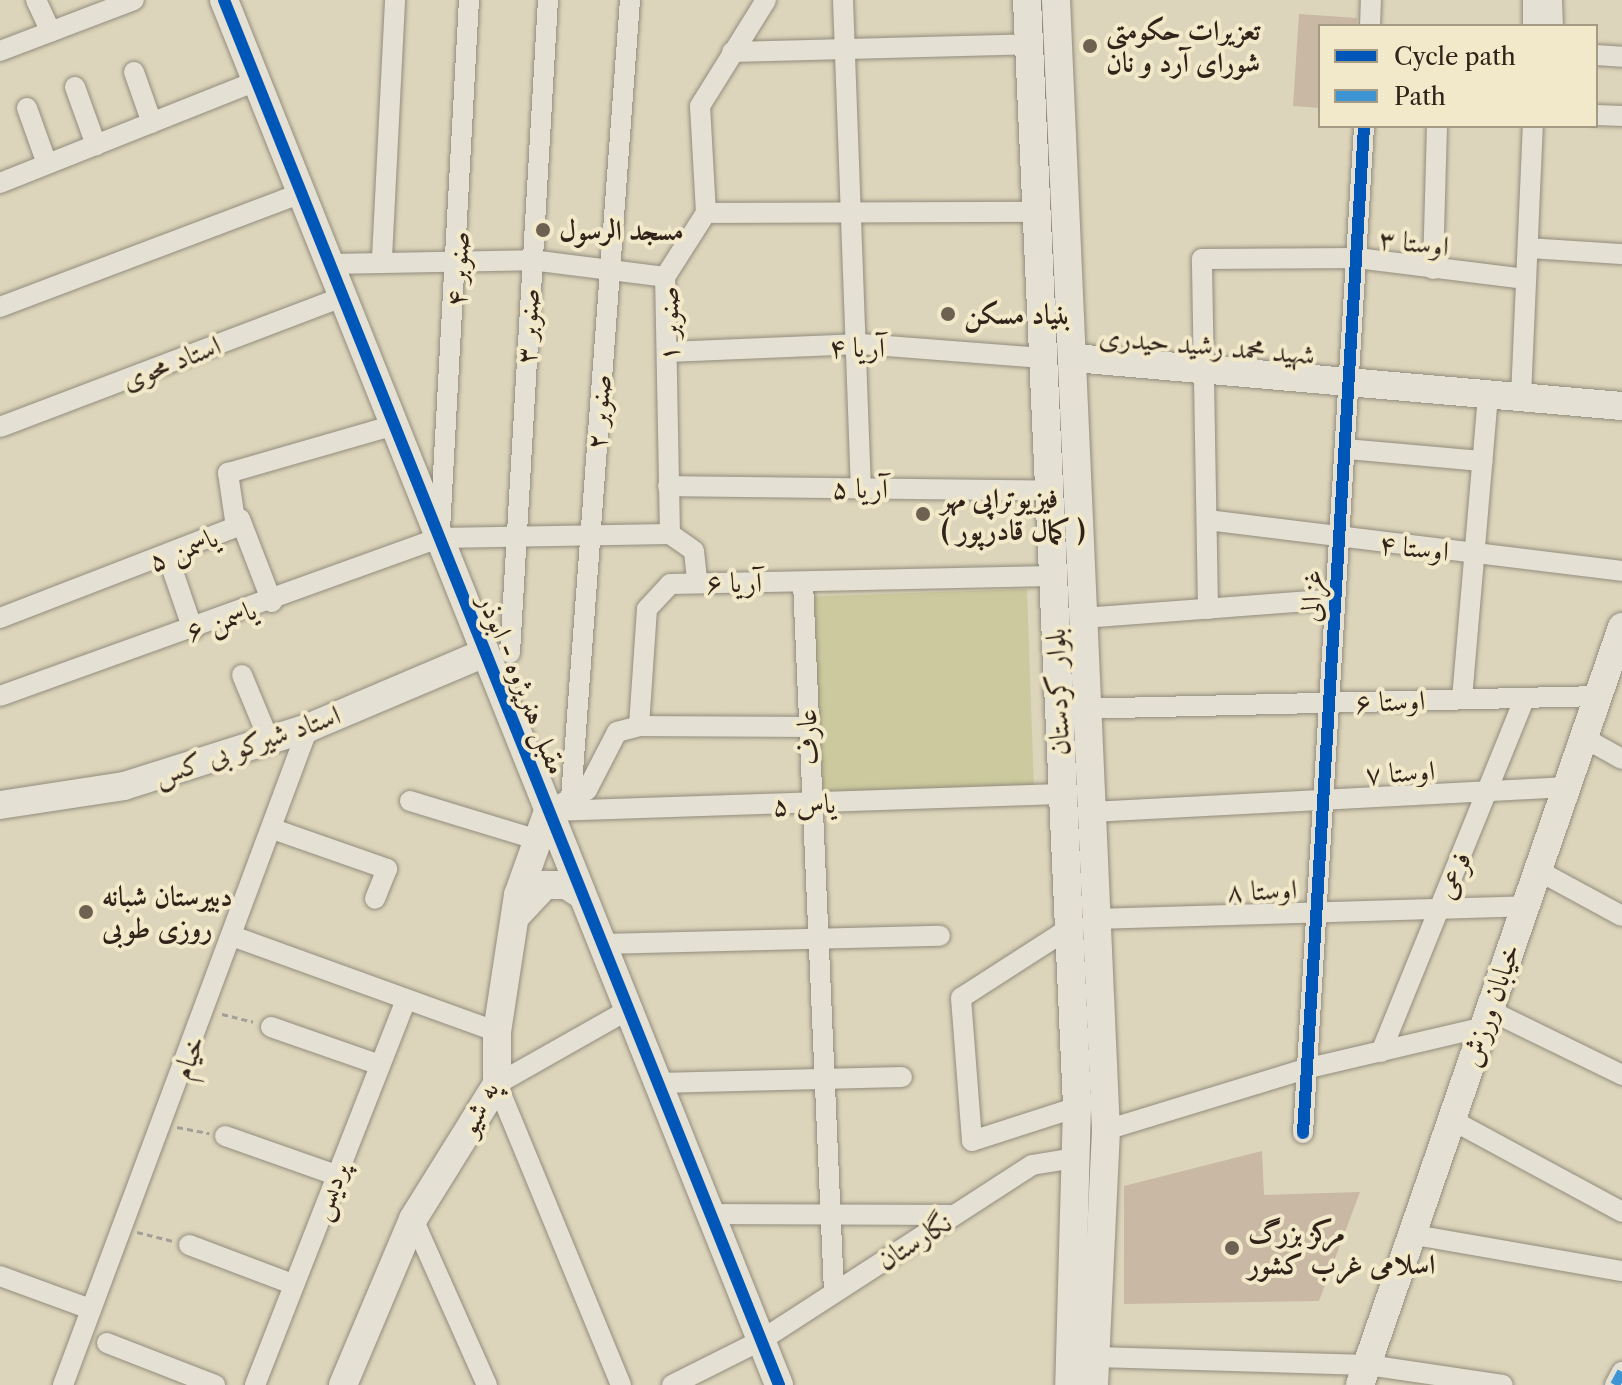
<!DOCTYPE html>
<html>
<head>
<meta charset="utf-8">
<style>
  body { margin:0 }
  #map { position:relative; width:1622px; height:1385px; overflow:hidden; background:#ddd5bb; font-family:"Libre Caslon Text",Amiri,serif }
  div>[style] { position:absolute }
  .green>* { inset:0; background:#cbc99d; transform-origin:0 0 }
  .building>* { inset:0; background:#c8b8a4 }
  .path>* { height:3px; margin-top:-1.5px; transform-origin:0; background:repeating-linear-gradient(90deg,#a49f96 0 6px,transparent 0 10px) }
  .roads { filter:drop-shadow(0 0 2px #928c7d) drop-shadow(0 0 2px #928c7d) }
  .street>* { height:20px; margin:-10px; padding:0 10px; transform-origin:10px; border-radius:10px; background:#e4e0d3 }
  .secondary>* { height:28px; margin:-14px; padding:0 14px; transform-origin:14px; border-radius:14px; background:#e4e0d3 }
  .quiet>* { height:10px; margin-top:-5px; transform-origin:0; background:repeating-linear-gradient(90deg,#3d95d4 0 20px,transparent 0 30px) }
  .cycleway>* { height:12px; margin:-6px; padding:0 6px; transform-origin:6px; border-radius:6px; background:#0057b8 }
  .dots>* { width:22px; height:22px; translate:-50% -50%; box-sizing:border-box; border:4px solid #f2e9ca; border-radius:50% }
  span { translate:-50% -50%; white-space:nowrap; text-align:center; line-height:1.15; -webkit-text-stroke:8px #f2e9ca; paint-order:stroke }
  .poi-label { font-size:28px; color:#32231a; font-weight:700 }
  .left { translate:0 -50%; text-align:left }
  .street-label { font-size:28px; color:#32231a }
  .legend { position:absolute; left:1318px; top:24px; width:280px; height:104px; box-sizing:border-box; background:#f2e9ca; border:2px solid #a59a84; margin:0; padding:10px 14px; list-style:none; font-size:24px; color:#32231a }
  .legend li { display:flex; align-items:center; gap:16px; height:40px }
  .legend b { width:40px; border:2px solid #a59a84 }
</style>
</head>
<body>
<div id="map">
  <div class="green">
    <i style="left:1027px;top:589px;width:198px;height:214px;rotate:88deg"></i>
  </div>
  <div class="building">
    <i style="clip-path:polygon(1299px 14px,1357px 18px,1356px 26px,1320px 26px,1320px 108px,1293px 106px)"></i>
    <i style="clip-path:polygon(1262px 1151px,1264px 1195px,1360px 1192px,1319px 1301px,1124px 1304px,1124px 1186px)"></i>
  </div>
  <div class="path">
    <i style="left:222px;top:1014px;width:32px;rotate:14deg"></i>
    <i style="left:177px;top:1127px;width:33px;rotate:11deg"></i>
    <i style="left:137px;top:1232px;width:36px;rotate:14deg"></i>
  </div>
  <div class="roads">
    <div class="street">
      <i style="left:36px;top:0;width:35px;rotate:65deg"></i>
      <i style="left:843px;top:0;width:488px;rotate:87.9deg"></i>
      <i style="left:1533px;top:0;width:26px;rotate:90deg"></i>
      <i style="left:1552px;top:0;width:26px;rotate:88deg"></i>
      <i style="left:1370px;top:26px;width:26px;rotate:-88deg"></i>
      <i style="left:0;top:51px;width:143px;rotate:-20.8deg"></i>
      <i style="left:732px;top:52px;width:298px;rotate:-1.5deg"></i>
      <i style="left:1596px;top:55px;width:26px;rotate:4deg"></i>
      <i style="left:134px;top:72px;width:54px;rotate:70.6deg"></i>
      <i style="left:75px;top:87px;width:62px;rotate:70.1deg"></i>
      <i style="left:27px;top:108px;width:59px;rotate:70.3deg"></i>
      <i style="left:1596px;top:115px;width:26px;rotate:2deg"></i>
      <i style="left:0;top:183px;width:276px;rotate:-21.7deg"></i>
      <i style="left:706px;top:213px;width:333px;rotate:-0.2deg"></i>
      <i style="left:1529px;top:248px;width:93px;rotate:3.7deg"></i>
      <i style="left:382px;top:258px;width:258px;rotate:-87.1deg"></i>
      <i style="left:330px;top:264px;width:201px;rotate:-1.1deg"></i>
      <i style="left:531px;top:260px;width:135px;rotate:7.2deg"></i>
      <i style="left:1433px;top:269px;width:143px;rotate:-88.4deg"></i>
      <i style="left:0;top:307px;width:322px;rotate:-20.7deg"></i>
      <i style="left:668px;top:352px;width:193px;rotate:-2.4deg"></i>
      <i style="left:861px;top:344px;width:185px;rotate:4.4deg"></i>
      <i style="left:1521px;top:397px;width:271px;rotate:-87.5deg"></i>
      <i style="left:0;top:427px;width:366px;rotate:-20.8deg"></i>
      <i style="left:1347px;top:449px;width:136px;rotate:5.1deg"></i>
      <i style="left:668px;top:486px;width:385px;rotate:0.7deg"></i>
      <i style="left:240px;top:519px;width:89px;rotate:68.9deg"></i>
      <i style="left:1207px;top:520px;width:418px;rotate:7deg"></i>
      <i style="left:440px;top:530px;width:531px;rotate:-86.87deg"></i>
      <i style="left:670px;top:534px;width:257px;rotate:-91.1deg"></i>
      <i style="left:665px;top:277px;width:76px;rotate:-57.4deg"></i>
      <i style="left:706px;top:213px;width:107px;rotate:-93.2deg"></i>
      <i style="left:700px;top:106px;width:125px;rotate:-58.1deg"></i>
      <i style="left:168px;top:557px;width:77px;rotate:71.1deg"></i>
      <i style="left:803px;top:582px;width:711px;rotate:87.5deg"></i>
      <i style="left:1208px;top:609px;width:350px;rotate:-91deg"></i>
      <i style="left:1202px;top:259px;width:155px;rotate:-0.4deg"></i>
      <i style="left:1357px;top:258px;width:170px;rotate:7.1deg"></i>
      <i style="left:0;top:618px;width:253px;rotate:-21.1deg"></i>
      <i style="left:236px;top:527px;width:55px;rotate:-98.4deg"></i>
      <i style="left:228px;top:473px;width:173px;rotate:-16.1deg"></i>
      <i style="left:1083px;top:618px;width:252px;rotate:-4.3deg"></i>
      <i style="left:510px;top:653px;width:654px;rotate:-86.67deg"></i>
      <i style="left:242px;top:675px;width:70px;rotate:67.4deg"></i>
      <i style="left:0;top:696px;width:467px;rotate:-19.8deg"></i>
      <i style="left:439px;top:538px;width:231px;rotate:-1deg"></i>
      <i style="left:670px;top:534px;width:29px;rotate:35deg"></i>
      <i style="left:694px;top:551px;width:30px;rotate:84deg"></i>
      <i style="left:1462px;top:699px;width:306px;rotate:-85.1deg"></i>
      <i style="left:1075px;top:709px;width:524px;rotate:-1.42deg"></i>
      <i style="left:639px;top:726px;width:168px;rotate:0.3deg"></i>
      <i style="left:1586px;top:739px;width:41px;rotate:29.1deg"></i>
      <i style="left:571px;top:798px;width:18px;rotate:-27deg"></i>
      <i style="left:587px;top:790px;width:65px;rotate:-62.7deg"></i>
      <i style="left:617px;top:732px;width:23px;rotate:-15deg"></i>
      <i style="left:639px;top:726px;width:117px;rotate:-86.1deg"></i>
      <i style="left:647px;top:609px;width:34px;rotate:-47deg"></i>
      <i style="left:670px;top:584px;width:384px;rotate:-1.2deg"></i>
      <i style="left:410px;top:801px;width:134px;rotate:16.9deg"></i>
      <i style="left:548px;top:811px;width:26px;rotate:-29deg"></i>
      <i style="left:571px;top:798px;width:800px;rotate:-85.77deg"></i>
      <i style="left:552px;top:811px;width:508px;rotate:-1.92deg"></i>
      <i style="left:1091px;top:812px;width:476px;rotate:-3deg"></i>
      <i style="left:273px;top:829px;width:121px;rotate:19.3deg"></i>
      <i style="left:387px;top:869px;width:32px;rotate:112deg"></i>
      <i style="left:1539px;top:871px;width:94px;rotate:28.5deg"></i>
      <i style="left:1096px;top:919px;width:429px;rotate:-1.7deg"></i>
      <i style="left:1068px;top:929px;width:127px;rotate:147.2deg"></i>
      <i style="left:961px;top:998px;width:143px;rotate:85.6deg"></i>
      <i style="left:972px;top:1141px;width:110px;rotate:-17.9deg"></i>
      <i style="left:235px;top:937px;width:279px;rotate:19.9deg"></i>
      <i style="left:601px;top:944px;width:339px;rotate:-1.4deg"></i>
      <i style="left:1489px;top:1010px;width:148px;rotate:26deg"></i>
      <i style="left:271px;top:1027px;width:115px;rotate:19.2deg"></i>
      <i style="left:1381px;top:1052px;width:382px;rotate:-67.9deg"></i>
      <i style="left:657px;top:1083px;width:245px;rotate:-1.4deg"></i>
      <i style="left:1452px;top:1120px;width:193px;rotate:28.4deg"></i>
      <i style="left:1106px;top:1130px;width:208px;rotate:-17deg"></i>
      <i style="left:1305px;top:1069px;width:180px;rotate:-13.2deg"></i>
      <i style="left:1303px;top:1133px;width:1009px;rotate:-86.53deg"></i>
      <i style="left:225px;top:1136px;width:118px;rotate:19.4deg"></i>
      <i style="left:709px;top:1214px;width:244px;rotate:0.2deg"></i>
      <i style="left:413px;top:1219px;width:182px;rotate:66deg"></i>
      <i style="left:1415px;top:1235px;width:210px;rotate:9.9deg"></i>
      <i style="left:189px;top:1245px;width:110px;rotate:20.7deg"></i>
      <i style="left:0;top:1276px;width:96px;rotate:20.1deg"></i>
      <i style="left:107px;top:1343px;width:116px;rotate:21.3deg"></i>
      <i style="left:1096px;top:1357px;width:272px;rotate:1.7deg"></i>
      <i style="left:1368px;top:1365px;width:136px;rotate:8.4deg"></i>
      <i style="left:63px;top:1385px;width:701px;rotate:-69.55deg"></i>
      <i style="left:255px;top:1385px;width:414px;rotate:-68.6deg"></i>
      <i style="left:621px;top:1385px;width:326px;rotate:-112.4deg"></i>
      <i style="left:497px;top:1084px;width:150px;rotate:-29.5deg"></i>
      <i style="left:672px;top:1385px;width:98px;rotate:-26.6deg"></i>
      <i style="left:760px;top:1341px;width:324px;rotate:-32.9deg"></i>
      <i style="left:1032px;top:1165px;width:44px;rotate:-9.2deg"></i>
      <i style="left:1615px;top:1385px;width:15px;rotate:-62deg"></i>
    </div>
    <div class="secondary">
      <i style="left:224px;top:0;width:1492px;rotate:68.16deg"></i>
      <i style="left:1027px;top:0;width:1108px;rotate:87.41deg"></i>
      <i style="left:1077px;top:1107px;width:278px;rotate:91.6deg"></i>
      <i style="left:1056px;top:0;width:1131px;rotate:87.47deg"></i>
      <i style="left:1106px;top:1130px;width:255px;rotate:92.7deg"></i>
      <i style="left:1074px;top:358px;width:550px;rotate:5.01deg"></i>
      <i style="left:0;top:805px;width:125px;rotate:-8.7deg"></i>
      <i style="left:124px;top:786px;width:193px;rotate:-17.5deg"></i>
      <i style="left:308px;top:728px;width:192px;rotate:-23deg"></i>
      <i style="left:518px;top:914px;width:40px;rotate:-47deg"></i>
      <i style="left:545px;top:885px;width:21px"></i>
      <i style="left:566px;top:885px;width:19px;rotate:32deg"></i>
      <i style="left:343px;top:1385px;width:180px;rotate:-67.1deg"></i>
      <i style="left:413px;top:1219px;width:159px;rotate:-58.1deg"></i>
      <i style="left:497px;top:1084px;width:52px;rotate:-90deg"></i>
      <i style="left:497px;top:1032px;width:139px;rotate:-81.3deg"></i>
      <i style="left:518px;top:895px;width:89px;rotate:-70.3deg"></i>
      <i style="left:1360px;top:1385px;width:802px;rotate:-70.93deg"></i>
    </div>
  </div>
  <div class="quiet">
    <i style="left:1615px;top:1385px;width:15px;rotate:-62deg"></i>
  </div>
  <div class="cycleway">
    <i style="left:224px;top:0;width:1492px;rotate:68.16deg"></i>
    <i style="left:1303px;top:1133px;width:1009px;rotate:-86.53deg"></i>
  </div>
  <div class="dots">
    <i style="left:1090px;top:46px;background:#6e6152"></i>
    <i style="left:543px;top:230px;background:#6e6152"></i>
    <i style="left:948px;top:314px;background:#6e6152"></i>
    <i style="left:923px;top:514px;background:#6e6152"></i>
    <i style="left:86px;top:912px;background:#6e6152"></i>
    <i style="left:1232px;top:1248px;background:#6e6152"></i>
  </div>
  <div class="poi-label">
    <span class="left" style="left:1106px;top:46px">تعزیرات حکومتی<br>شورای آرد و نان</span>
    <span class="left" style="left:559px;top:230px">مسجد الرسول</span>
    <span class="left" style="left:964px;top:314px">بنیاد مسکن</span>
    <span class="left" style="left:941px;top:514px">فیزیوتراپی مهر<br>( کمال قادرپور )</span>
    <span class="left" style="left:102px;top:912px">دبیرستان شبانه<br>روزی طوبی</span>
    <span class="left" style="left:1248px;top:1248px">مرکز بزرگ<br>اسلامی غرب کشور</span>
  </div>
  <div class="street-label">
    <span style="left:1414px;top:242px;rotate:7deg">اوستا ۳</span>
    <span style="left:457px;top:269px;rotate:-87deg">صنوبر ۴</span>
    <span style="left:668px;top:324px;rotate:-90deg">صنوبر ۱</span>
    <span style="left:527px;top:326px;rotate:-87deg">صنوبر ۳</span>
    <span style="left:1207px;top:345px;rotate:5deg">شهید محمد رشید حیدری</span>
    <span style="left:857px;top:347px;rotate:1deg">آریا ۴</span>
    <span style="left:171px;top:362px;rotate:-21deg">استاد محوی</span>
    <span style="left:598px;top:412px;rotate:-86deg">صنوبر ۲</span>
    <span style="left:860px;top:488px;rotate:1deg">آریا ۵</span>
    <span style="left:1414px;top:547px;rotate:7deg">اوستا ۴</span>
    <span style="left:183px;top:549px;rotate:-22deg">یاسمن ۵</span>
    <span style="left:734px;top:582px">آریا ۶</span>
    <span style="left:1311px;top:596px;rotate:-87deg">غزالی</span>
    <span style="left:221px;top:620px;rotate:-19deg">یاسمن ۶</span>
    <span style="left:523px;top:684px;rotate:68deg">مقبل هنرپژوه - ابوذر</span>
    <span style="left:1057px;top:692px;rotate:-92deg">بلوار کردستان</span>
    <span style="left:1390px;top:701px;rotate:-2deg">اوستا ۶</span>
    <span style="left:807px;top:737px;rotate:-92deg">عارف</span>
    <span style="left:247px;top:745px;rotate:-19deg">استاد شیرکو بی کس</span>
    <span style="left:1400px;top:772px;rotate:-3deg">اوستا ۷</span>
    <span style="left:804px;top:804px;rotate:-2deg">یاس ۵</span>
    <span style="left:1453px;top:875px;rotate:-66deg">فرعی</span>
    <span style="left:1262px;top:890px;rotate:-2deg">اوستا ۸</span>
    <span style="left:1490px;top:1005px;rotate:-71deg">خیابان ورزش</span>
    <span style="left:188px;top:1057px;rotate:-69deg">خیام</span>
    <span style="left:478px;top:1108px;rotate:-63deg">په شیو</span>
    <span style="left:329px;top:1191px;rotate:-68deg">پردیس</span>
    <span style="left:914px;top:1241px;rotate:-32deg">نگارستان</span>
  </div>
  <ul class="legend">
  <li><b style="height:10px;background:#0057b8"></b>Cycle path</li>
  <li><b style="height:10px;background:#3d95d4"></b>Path</li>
  </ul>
</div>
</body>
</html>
